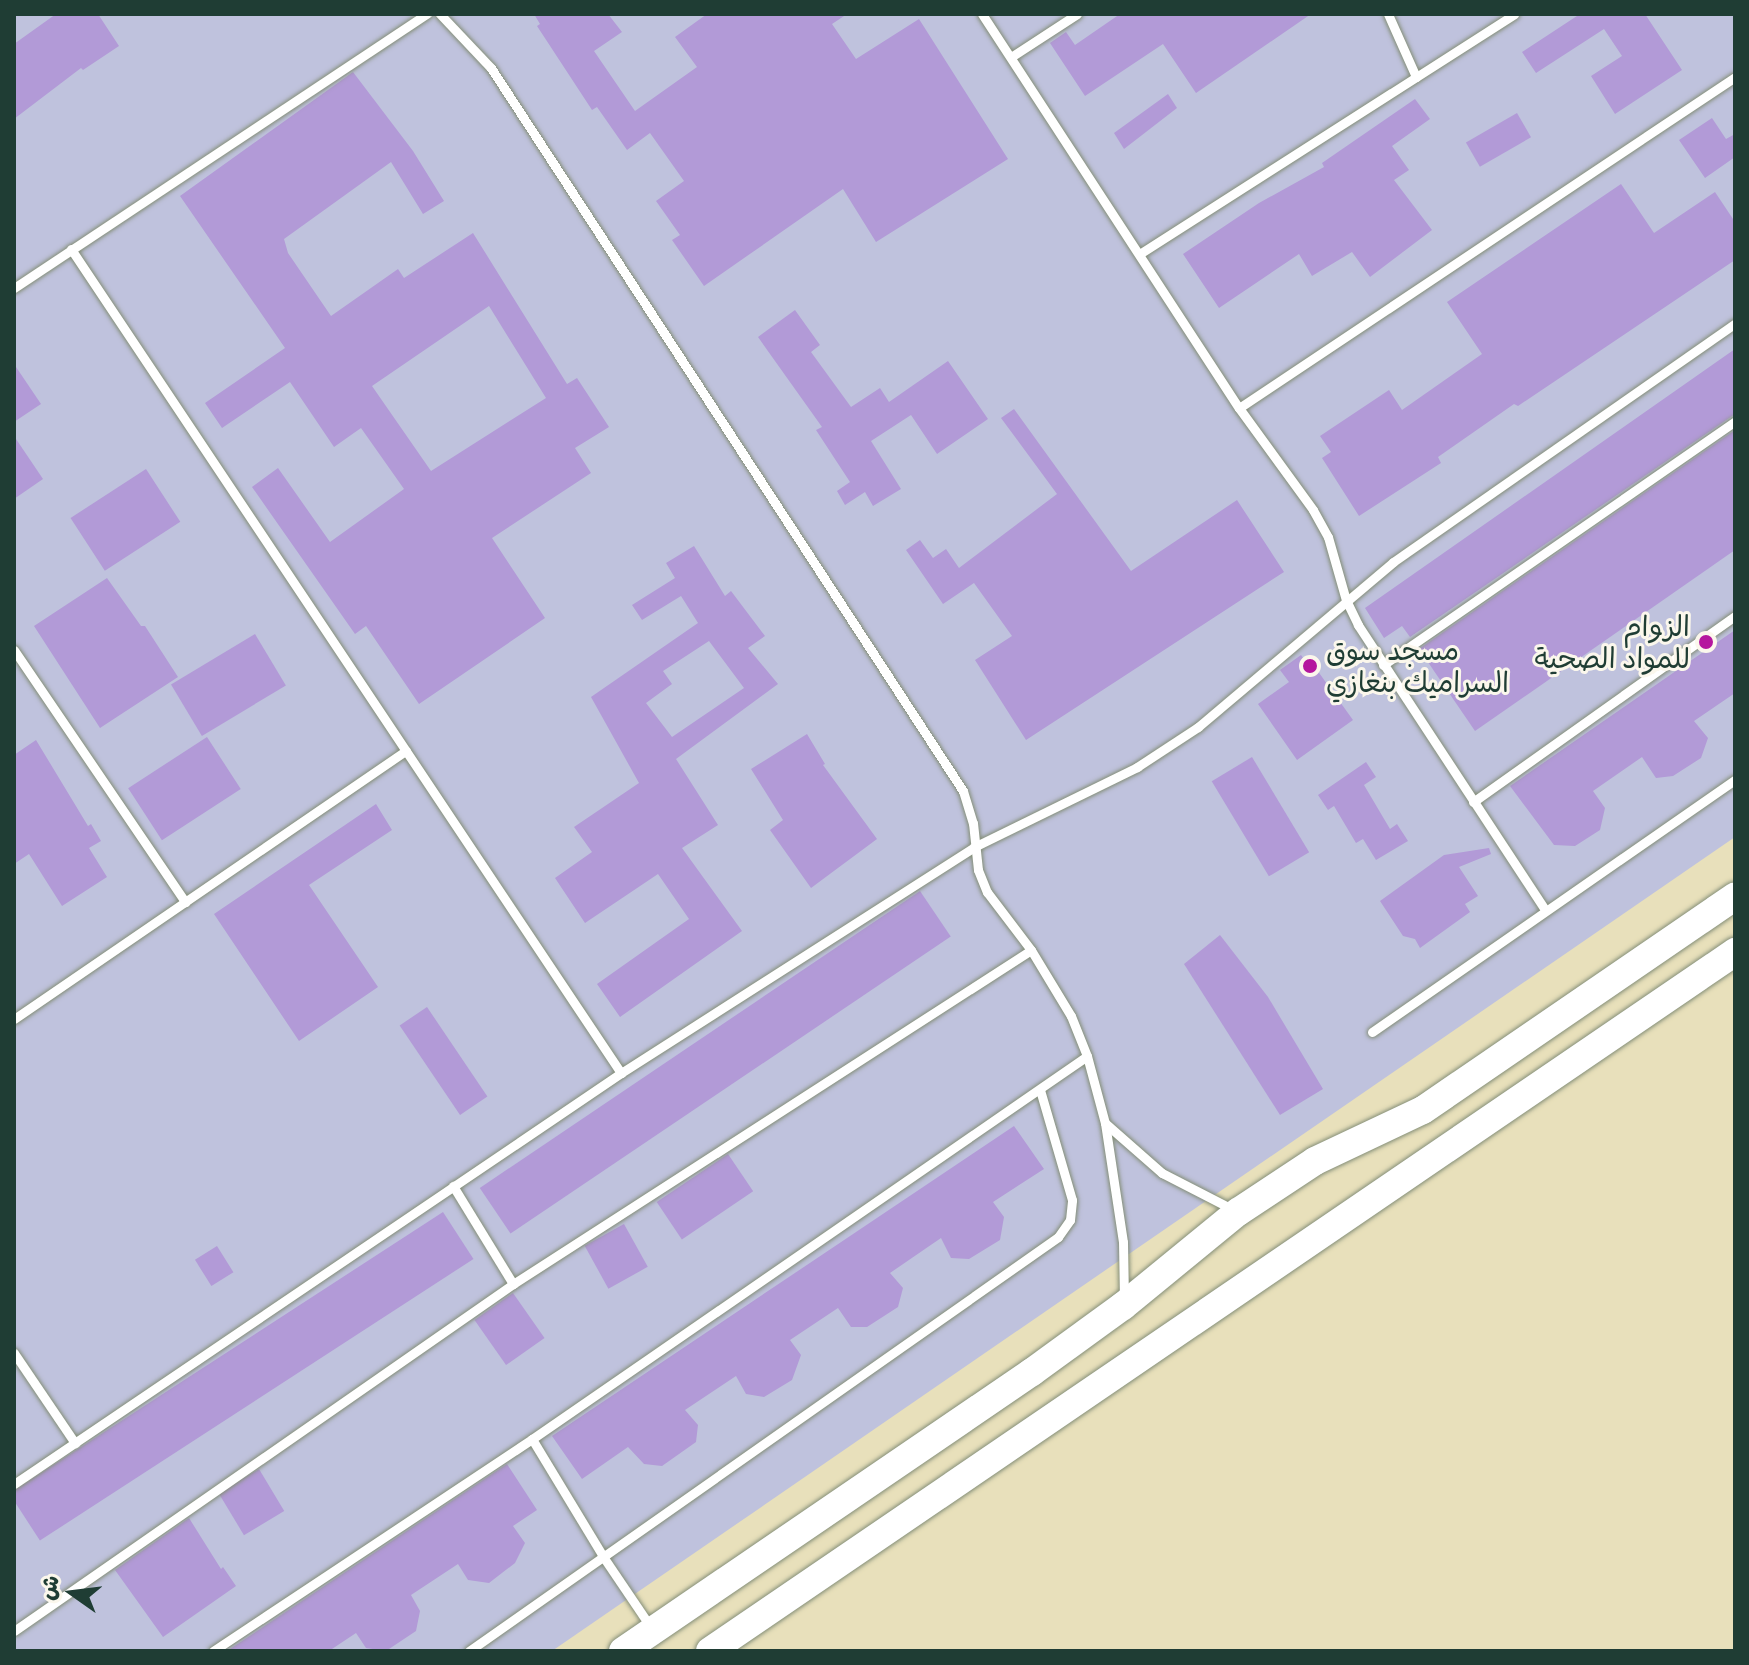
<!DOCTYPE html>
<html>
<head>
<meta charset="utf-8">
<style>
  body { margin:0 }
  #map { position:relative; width:1749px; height:1665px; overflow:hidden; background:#e8e0bb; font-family:Delius,"Playpen Sans Arabic",sans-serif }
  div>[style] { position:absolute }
  .industrial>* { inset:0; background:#bfc2dd }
  .building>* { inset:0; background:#b29ad7; transform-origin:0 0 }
  .roads { filter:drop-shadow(0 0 2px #848e78) drop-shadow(0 0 2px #848e78) }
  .service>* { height:9px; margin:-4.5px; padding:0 4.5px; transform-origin:4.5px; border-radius:4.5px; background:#fff }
  .primary>* { height:28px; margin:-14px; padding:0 14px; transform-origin:14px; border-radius:14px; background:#fff }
  .dots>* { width:22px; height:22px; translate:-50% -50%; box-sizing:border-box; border:4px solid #fbf7ec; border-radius:50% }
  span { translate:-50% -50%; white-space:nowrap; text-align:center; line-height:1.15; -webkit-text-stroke:6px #fbf7ec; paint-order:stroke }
  .poi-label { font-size:28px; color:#1f3d34 }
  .right { translate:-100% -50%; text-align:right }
  .left { translate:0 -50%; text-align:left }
  .frame { position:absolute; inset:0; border:16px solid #1f3d34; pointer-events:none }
  .north { position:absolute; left:32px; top:1553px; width:80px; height:80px; -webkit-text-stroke:6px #fbf7ec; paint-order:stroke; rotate:284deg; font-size:22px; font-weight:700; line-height:32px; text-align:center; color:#1f3d34 }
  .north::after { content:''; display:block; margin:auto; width:28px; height:36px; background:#1f3d34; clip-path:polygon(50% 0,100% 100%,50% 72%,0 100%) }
</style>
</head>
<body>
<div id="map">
  <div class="industrial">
    <i style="clip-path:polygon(14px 14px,1735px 14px,1735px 837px,552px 1651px,14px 1651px)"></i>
  </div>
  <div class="building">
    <i style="clip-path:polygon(56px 14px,98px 14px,119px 46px,83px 70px,81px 68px,14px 119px,14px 44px)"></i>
    <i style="clip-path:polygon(534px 14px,608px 14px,622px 32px,594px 51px,635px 111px,697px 67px,675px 37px,707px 14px,847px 14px,832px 24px,856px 59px,919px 19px,1008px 159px,876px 242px,843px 189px,704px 286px,672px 240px,680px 235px,656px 201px,684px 181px,650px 133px,627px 150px,597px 107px,592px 110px,537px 26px,540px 24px)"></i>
    <i style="clip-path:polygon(1120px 14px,1311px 14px,1196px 93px,1163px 44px,1085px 96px,1050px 43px,1066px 32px,1075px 45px)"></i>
    <i style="clip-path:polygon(1580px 14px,1645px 14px,1682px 70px,1615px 114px,1591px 76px,1622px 56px,1604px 29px,1536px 73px,1522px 52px)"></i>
    <i style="clip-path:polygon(evenodd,353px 72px,413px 151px,444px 201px,423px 214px,391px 162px,284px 239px,288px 253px,331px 316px,398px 269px,404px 278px,473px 233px,567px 384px,577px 378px,609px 427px,575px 448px,591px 473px,492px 538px,545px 618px,419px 704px,366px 626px,355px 634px,252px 487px,278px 468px,330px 542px,404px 489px,361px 428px,334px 447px,290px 382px,222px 428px,205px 403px,285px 348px,180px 196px,353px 72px,489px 306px,546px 398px,431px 471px,372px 386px,489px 306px)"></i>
    <i style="clip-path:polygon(1168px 94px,1177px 108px,1124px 149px,1114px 133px)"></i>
    <i style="clip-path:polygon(1415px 99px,1430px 119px,1392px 146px,1409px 170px,1394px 180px,1432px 230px,1370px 277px,1352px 252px,1312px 276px,1299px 254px,1219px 308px,1183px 254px,1259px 203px,1324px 167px,1322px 163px)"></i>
    <i style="left:1517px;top:113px;width:28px;height:59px;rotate:60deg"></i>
    <i style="clip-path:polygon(1712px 118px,1726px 139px,1735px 134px,1735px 157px,1705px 178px,1679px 140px)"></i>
    <i style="clip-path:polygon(1621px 184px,1654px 233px,1715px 192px,1735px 222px,1735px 260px,1518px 406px,1514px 404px,1438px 457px,1441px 463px,1359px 516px,1322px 458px,1331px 452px,1320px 436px,1389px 390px,1402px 410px,1482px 354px,1447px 302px)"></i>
    <i style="clip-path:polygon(795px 310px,820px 345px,811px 352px,851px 407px,880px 388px,889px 402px,948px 361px,988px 419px,937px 454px,911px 415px,871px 441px,901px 489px,873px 506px,865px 492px,845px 505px,837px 491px,850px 482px,816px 430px,822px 427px,758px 337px)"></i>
    <i style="clip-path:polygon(1735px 349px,1735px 414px,1410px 637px,1402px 626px,1384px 638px,1365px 608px)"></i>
    <i style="clip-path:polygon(14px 364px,41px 404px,14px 422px)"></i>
    <i style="clip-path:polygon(1014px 409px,1131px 571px,1237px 500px,1284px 572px,1026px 740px,975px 660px,1012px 636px,974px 583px,943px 604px,906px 550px,920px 540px,933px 558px,946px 549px,959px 568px,1057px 494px,1001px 418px)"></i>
    <i style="clip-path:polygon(1735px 430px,1735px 550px,1475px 731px,1419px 649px)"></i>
    <i style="clip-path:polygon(14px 436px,43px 479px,14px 499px)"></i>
    <i style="left:146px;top:469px;width:63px;height:90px;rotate:57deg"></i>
    <i style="clip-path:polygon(evenodd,694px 546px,725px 596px,731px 591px,765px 636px,748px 648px,778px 684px,676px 759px,718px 825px,682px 848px,742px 931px,620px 1017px,597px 984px,689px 919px,658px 874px,585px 923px,555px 878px,592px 852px,574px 827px,639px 783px,591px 697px,698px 623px,681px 596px,642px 620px,632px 605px,675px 578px,666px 563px,694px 546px,709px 641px,744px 688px,672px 737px,646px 703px,672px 684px,663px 671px,709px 641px)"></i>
    <i style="clip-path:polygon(107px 578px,141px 626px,145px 626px,178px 677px,100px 728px,34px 626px)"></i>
    <i style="clip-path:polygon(1735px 630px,1735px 693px,1694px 721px,1708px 738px,1701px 758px,1673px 776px,1656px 778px,1642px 757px,1593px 791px,1605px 808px,1600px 830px,1575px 846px,1554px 845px,1510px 786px)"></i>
    <i style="left:255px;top:634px;width:60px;height:98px;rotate:59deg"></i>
    <i style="clip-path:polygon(1301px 655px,1311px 669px,1317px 670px,1353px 720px,1297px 760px,1258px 704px,1289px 682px,1280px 670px)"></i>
    <i style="clip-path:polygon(807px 734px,825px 764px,823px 765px,877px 839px,811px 888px,770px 830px,783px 820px,751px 769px)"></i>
    <i style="left:207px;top:737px;width:62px;height:94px;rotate:57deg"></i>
    <i style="clip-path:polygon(36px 740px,88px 826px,91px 824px,101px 841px,89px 848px,107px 877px,62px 906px,29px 854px,14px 864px,14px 755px)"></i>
    <i style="left:1252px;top:757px;width:111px;height:47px;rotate:59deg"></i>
    <i style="clip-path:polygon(1366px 762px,1376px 777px,1364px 785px,1390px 829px,1397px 824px,1408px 841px,1376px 860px,1363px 839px,1356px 843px,1334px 806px,1328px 810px,1318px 795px)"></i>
    <i style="clip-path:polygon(376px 804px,392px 830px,309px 885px,378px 987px,299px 1041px,214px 914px)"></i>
    <i style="clip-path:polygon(1489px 848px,1491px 854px,1459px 867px,1478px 896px,1465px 904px,1470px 912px,1420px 948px,1415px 939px,1403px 936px,1380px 901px,1444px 855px)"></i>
    <i style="left:920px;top:891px;width:55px;height:531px;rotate:56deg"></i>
    <i style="clip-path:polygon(1220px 935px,1268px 997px,1323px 1089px,1280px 1115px,1184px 964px)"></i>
    <i style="left:427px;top:1007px;width:108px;height:33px;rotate:56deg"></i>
    <i style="clip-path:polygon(1014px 1126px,1044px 1169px,993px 1202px,1004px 1217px,1000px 1240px,969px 1259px,951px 1258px,941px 1238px,890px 1273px,903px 1288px,898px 1307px,867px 1327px,851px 1327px,838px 1308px,790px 1340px,801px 1355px,792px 1380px,764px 1397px,746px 1394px,736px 1376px,685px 1410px,698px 1425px,696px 1442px,662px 1466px,644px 1464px,628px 1447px,582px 1479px,552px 1436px)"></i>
    <i style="left:728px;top:1154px;width:45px;height:86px;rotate:56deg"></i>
    <i style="left:443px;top:1212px;width:56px;height:517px;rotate:57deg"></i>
    <i style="left:624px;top:1224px;width:49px;height:45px;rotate:61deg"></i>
    <i style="left:217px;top:1246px;width:31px;height:26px;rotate:58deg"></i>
    <i style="left:513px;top:1293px;width:55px;height:47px;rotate:55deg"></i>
    <i style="clip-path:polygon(507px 1464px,537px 1510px,513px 1526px,525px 1543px,515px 1563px,489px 1583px,468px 1580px,458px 1564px,411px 1595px,420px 1611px,416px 1631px,386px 1651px,366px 1648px,356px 1633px,329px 1651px,227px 1651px)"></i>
    <i style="left:259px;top:1469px;width:49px;height:47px;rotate:59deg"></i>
    <i style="clip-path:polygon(189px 1518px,221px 1569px,223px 1567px,236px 1586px,163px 1637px,115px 1570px)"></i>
  </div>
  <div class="roads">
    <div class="service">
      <i style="left:440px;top:14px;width:74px;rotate:46.6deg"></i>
      <i style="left:491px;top:68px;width:863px;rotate:56.86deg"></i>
      <i style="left:963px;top:791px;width:34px;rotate:73deg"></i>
      <i style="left:973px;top:823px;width:47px;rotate:83.9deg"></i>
      <i style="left:978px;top:870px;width:24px;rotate:68deg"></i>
      <i style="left:987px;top:892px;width:73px;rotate:52.8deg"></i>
      <i style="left:1031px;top:950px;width:77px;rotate:58.8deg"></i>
      <i style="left:1071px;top:1016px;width:43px;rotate:68.2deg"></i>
      <i style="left:1087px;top:1056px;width:69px;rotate:75deg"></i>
      <i style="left:1105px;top:1123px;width:120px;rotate:81.4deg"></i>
      <i style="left:1123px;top:1242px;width:55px;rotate:89deg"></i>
      <i style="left:982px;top:14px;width:470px;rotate:56.9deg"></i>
      <i style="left:1239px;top:408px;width:126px;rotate:54deg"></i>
      <i style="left:1313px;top:510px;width:31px;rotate:61deg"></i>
      <i style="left:1328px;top:537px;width:66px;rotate:74.1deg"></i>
      <i style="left:1346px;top:600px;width:28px;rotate:64deg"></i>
      <i style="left:1358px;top:625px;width:341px;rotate:56.7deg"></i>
      <i style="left:1388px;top:14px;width:69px;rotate:66deg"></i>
      <i style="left:1011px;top:57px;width:79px;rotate:-33.1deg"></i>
      <i style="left:71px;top:249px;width:991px;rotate:56.28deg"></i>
      <i style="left:1141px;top:253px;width:443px;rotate:-32.6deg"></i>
      <i style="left:14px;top:288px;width:496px;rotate:-33.6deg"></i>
      <i style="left:1239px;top:408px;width:596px;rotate:-33.72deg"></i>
      <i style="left:14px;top:650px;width:305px;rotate:55.8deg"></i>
      <i style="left:1383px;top:665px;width:428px;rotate:-34.7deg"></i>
      <i style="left:1473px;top:802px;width:321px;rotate:-35.4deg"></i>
      <i style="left:14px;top:1019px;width:475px;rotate:-34.4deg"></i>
      <i style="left:1372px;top:1032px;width:442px;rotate:-34.8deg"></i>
      <i style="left:1105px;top:1123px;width:76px;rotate:41.3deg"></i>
      <i style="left:1162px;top:1173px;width:81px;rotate:27.2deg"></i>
      <i style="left:453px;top:1186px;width:115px;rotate:58.5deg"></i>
      <i style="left:14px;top:1353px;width:109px;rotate:55.9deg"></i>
      <i style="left:532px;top:1439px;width:139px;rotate:58.8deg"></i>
      <i style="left:604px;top:1558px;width:86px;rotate:55.9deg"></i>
      <i style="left:14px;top:1484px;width:733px;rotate:-34.1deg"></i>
      <i style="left:621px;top:1073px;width:419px;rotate:-32.6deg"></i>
      <i style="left:974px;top:847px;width:182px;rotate:-26.1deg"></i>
      <i style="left:1137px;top:767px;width:73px;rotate:-33.3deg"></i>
      <i style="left:1198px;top:727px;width:255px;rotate:-40.2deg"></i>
      <i style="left:1393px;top:562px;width:417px;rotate:-34.9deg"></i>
      <i style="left:14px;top:1631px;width:608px;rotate:-34.81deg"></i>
      <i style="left:513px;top:1284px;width:616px;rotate:-32.81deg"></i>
      <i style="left:213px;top:1651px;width:383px;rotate:-33.6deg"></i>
      <i style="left:532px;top:1439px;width:674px;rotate:-34.61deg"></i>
      <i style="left:469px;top:1651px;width:720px;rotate:-35.1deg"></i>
      <i style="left:1058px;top:1237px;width:21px;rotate:-55deg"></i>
      <i style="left:1070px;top:1220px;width:20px;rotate:-84deg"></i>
      <i style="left:1072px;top:1200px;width:115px;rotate:-106.2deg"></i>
    </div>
    <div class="primary">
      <i style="left:623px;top:1651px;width:495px;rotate:-34.3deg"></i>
      <i style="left:1032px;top:1372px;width:112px;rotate:-36deg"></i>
      <i style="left:1123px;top:1306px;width:149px;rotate:-39.3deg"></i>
      <i style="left:1238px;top:1212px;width:92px;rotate:-33.5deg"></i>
      <i style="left:1315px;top:1161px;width:119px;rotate:-25.3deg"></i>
      <i style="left:1423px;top:1110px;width:378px;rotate:-34.4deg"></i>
      <i style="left:710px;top:1651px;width:1241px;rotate:-34.29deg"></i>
    </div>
  </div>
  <div class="dots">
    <i style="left:1706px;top:642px;background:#b5179e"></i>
    <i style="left:1310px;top:666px;background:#b5179e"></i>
  </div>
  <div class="poi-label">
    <span class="right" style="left:1690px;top:642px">الزوام<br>للمواد الصحية</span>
    <span class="left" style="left:1326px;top:666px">مسجد سوق<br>السراميك بنغازي</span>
  </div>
  <div class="frame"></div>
  <div class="north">ش</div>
</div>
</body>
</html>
